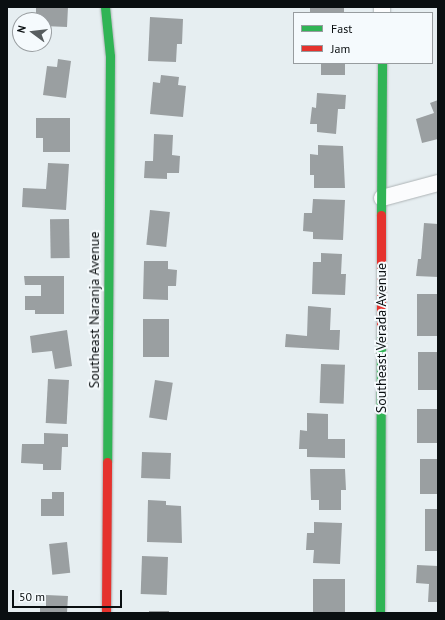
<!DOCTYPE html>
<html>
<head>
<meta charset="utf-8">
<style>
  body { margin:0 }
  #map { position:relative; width:445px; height:620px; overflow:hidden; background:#e6eef1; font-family:"PT Sans",sans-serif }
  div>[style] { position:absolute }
  .building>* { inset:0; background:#9a9fa1; transform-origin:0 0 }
  .roads { filter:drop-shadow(0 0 1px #adb3b5) drop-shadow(0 0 1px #adb3b5) }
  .street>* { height:16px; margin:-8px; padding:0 8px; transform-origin:8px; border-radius:8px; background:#fbfcfd }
  .fast>* { height:9px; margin:-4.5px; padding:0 4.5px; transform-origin:4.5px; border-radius:4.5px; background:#30b455 }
  .jam>* { height:9px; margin:-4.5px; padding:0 4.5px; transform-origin:4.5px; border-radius:4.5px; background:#e5322d }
  span { translate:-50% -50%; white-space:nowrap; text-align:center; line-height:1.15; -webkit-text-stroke:4px #f5fafd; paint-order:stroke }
  .street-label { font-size:14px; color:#0a0f11 }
  .frame { position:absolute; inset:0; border:8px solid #0a0f11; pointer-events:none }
  .legend { position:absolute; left:293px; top:12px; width:140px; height:52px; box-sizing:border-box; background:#f5fafd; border:1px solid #979c9f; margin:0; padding:5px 7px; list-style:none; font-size:12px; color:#0a0f11 }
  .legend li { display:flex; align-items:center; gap:8px; height:20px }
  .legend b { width:20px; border:1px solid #979c9f }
  .north { position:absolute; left:12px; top:12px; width:40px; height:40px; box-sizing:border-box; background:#f5fafd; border:1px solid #979c9f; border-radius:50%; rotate:285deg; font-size:11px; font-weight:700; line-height:16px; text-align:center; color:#0a0f11 }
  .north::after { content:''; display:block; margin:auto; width:14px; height:18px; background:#575d5f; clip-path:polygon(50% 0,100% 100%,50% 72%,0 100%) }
  .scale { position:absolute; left:12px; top:590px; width:110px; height:18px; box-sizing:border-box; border:2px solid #0a0f11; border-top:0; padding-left:5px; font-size:12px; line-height:14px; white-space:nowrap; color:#0a0f11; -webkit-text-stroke:3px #f5fafd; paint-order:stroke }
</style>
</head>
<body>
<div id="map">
  <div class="building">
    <i style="clip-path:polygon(36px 7px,68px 7px,67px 27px,44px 26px,44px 20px,36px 20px)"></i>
    <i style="left:310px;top:7px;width:34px;height:6px"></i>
    <i style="clip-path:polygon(150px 17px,183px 19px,182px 44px,177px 44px,176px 62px,148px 61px)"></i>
    <i style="clip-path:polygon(58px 59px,71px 61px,66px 98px,43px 95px,47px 66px,57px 67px)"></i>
    <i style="left:321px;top:63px;width:24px;height:12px"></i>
    <i style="clip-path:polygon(161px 75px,179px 77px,178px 85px,186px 86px,183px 117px,150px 114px,153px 82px,160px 83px)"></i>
    <i style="clip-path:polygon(317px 93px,346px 95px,345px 109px,338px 109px,336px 134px,317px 132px,317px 124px,310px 124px,312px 107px,316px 108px)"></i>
    <i style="clip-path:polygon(438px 100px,438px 139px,422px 143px,416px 119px,434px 113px,430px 103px)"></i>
    <i style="clip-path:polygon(36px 118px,70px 118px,70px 152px,43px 152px,43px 138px,36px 138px)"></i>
    <i style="clip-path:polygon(154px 134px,173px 135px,172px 155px,180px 156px,179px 173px,167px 173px,167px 179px,144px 178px,145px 161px,153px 161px)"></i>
    <i style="clip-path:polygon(318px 145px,343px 146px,345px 188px,314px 188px,314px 175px,310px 175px,310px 154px,318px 155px)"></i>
    <i style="clip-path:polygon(48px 163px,69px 164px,66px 210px,22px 207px,23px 188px,46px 189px)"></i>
    <i style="clip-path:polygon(313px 199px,345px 200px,343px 240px,313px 239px,313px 232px,303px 231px,304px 213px,312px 213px)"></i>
    <i style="left:150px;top:210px;width:20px;height:35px;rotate:6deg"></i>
    <i style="left:69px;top:219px;width:39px;height:19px;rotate:89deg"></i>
    <i style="clip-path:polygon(424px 223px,438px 224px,438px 277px,416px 276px,418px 259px,421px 259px)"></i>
    <i style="clip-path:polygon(321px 253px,342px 254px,341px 274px,346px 274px,345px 295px,312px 294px,313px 262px,321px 262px)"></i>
    <i style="clip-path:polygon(144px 261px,168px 261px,168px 269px,177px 270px,176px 286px,168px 286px,168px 300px,143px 299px)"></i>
    <i style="clip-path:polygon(24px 276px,64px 276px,64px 314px,35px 314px,35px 310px,25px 310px,25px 296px,41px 296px,41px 285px,25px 285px)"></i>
    <i style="left:417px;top:294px;width:21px;height:42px"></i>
    <i style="clip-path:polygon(308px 306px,331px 308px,330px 330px,340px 330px,339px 350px,285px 347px,286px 334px,307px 336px)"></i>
    <i style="left:143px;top:319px;width:26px;height:38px"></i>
    <i style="clip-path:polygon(67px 330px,72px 366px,55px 369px,52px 351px,32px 353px,30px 336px)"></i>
    <i style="left:418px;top:352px;width:20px;height:38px"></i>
    <i style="left:321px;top:364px;width:24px;height:39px;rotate:2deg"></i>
    <i style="left:48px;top:379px;width:21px;height:44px;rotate:3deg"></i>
    <i style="left:155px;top:380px;width:18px;height:38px;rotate:9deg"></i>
    <i style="left:417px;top:409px;width:21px;height:34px"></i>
    <i style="clip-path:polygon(307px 413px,328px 414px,328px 439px,345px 439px,345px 458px,307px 457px,307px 449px,299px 449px,300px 430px,307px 431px)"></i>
    <i style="clip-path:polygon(44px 433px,68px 434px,68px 447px,62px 447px,61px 470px,43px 470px,43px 464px,21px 463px,22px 444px,44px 444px)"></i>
    <i style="left:142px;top:452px;width:29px;height:26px;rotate:2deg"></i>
    <i style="left:420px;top:459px;width:18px;height:35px"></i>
    <i style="clip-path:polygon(310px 469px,345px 469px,346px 490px,341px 490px,341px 510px,319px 510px,319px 500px,311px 500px)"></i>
    <i style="clip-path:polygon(52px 492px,64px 492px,64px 516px,41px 516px,41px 499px,52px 499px)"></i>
    <i style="clip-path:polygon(148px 500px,166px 501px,166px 505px,181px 506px,182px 543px,147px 542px)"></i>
    <i style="left:425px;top:509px;width:13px;height:42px"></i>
    <i style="clip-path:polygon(314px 522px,342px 523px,340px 564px,313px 563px,314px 550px,306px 550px,307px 533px,314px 533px)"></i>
    <i style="left:67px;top:542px;width:31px;height:18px;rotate:84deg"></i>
    <i style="left:142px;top:556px;width:26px;height:38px;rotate:2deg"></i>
    <i style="clip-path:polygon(417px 565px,438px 566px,438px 602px,428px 602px,429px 584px,416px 583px)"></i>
    <i style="left:313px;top:579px;width:32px;height:34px"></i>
    <i style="clip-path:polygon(46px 595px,68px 596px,67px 613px,40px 613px,40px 606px,46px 606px)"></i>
    <i style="left:149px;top:611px;width:20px;height:2px"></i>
  </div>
  <div class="roads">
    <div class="street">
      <i style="left:382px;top:13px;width:6px;rotate:-90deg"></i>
      <i style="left:382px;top:198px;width:58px;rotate:-15deg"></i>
    </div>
    <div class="fast">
      <i style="left:105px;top:7px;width:49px;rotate:84.2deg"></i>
      <i style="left:110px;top:56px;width:406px;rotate:90.4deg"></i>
      <i style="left:381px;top:215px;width:152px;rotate:-89.6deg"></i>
      <i style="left:380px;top:613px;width:287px;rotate:-89.8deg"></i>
    </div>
    <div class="jam">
      <i style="left:381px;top:326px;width:111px;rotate:-90deg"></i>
      <i style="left:106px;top:613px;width:151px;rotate:-89.6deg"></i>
    </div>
  </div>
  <div class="street-label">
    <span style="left:94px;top:310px;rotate:-90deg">Southeast Naranja Avenue</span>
    <span style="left:381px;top:338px;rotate:-90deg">Southeast Verada Avenue</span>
  </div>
  <div class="frame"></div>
  <ul class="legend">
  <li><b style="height:5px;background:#30b455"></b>Fast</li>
  <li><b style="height:5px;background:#e5322d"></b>Jam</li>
  </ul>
  <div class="north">N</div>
  <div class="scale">50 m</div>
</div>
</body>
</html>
